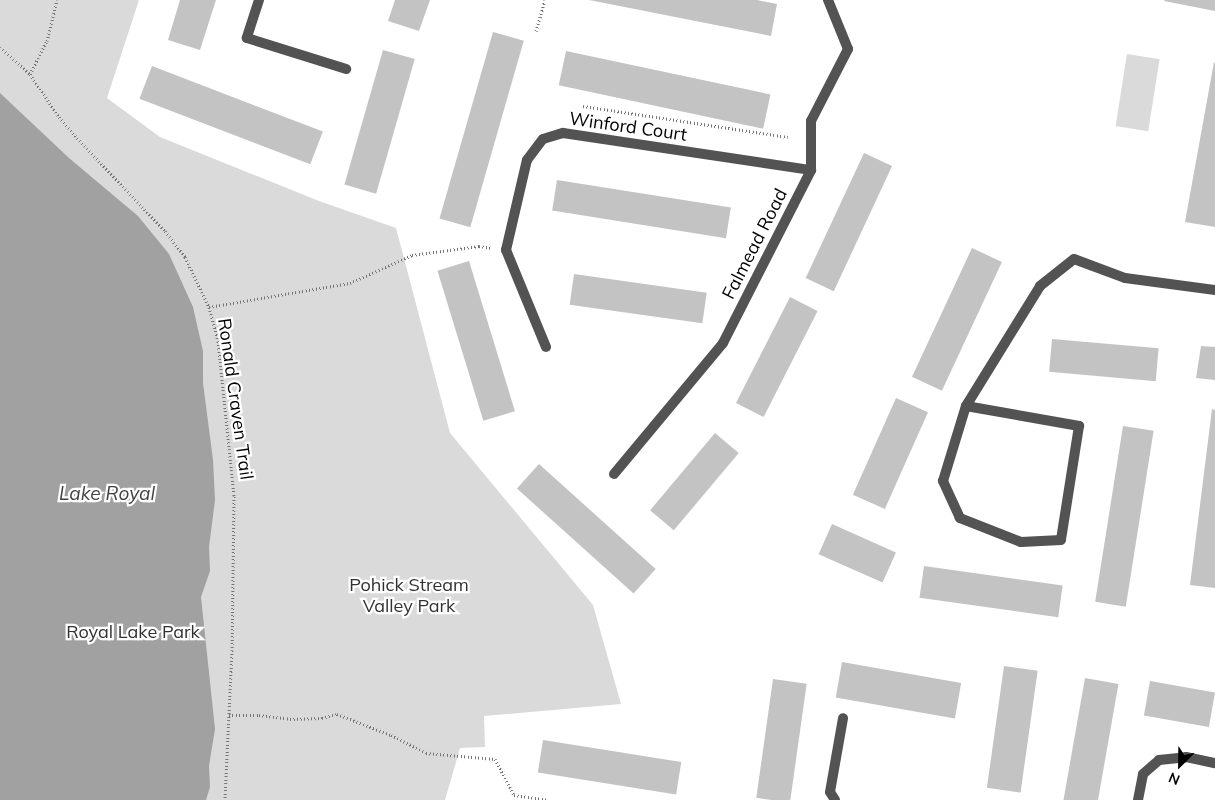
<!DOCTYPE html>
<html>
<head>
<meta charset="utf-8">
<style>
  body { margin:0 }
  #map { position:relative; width:1215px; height:800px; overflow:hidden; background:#fff; font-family:Mulish,sans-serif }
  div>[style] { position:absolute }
  .green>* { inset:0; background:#dadada; transform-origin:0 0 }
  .water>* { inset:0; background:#a1a1a1 }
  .building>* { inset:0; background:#c3c3c3; transform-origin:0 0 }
  .path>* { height:3px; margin-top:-1.5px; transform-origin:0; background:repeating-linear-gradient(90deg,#757575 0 1px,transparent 0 3.5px) }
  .minor>* { height:10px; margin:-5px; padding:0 5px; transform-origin:5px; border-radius:5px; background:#535353 }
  span { translate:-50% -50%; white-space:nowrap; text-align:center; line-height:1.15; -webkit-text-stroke:4.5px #fff; paint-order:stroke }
  .street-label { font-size:18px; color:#000 }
  .park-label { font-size:18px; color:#313131 }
  .water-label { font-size:19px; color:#424242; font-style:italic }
  .north { position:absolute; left:1155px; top:740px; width:50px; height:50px; -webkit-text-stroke:4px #fff; paint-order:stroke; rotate:203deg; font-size:14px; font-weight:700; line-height:20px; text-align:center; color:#000 }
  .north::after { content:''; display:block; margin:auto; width:18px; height:22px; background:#000; clip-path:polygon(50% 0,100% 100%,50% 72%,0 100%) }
</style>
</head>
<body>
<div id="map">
  <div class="green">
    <i style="clip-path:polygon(0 0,139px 0,107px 98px,160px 137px,319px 201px,396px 228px,450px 433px,593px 605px,621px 704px,484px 716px,485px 747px,460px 748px,445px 800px,0 800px)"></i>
    <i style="left:1127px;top:54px;width:33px;height:73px;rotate:9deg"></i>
  </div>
  <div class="water">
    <i style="clip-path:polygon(0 93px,69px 158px,138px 216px,169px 254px,193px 307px,203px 351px,203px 383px,213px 460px,215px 500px,209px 547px,210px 571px,201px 597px,215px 729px,209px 766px,210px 787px,206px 800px,0 800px)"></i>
  </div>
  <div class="building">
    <i style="clip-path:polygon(180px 0,216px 0,200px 50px,168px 40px)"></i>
    <i style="clip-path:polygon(395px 0,430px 0,419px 31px,388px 21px)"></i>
    <i style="clip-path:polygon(589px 0,757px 0,777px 4px,771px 36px)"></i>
    <i style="clip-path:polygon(1215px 0,1215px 11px,1164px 1px,1165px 0)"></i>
    <i style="left:493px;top:32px;width:32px;height:194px;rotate:16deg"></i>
    <i style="left:383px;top:50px;width:33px;height:140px;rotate:16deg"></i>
    <i style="left:566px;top:51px;width:209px;height:35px;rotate:12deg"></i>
    <i style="clip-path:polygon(1214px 62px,1215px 63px,1215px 227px,1185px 222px)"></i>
    <i style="left:152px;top:66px;width:183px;height:35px;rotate:21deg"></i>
    <i style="left:864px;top:153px;width:31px;height:138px;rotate:25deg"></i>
    <i style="left:557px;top:180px;width:176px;height:31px;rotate:9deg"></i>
    <i style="left:972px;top:248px;width:33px;height:142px;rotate:25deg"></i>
    <i style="left:469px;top:261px;width:157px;height:33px;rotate:73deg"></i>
    <i style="left:574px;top:274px;width:134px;height:31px;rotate:8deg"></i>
    <i style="left:790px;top:297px;width:31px;height:119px;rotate:27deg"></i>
    <i style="left:1052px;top:339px;width:107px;height:33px;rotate:5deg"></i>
    <i style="clip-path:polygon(1201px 346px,1215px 347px,1215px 380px,1196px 378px)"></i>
    <i style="left:896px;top:398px;width:35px;height:106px;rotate:24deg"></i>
    <i style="clip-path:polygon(1212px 409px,1215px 410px,1215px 588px,1190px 585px)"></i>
    <i style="left:1123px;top:426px;width:31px;height:178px;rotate:9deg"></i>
    <i style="left:715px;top:433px;width:31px;height:101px;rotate:40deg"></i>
    <i style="left:539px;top:464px;width:157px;height:33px;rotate:42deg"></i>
    <i style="left:832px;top:524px;width:70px;height:33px;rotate:24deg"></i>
    <i style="left:924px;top:566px;width:140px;height:32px;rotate:8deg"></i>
    <i style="left:842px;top:662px;width:121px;height:36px;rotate:10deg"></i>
    <i style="left:1004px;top:666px;width:34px;height:123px;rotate:8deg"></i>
    <i style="left:1085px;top:678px;width:34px;height:124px;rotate:10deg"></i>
    <i style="left:773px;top:679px;width:34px;height:120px;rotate:8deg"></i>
    <i style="left:1150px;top:681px;width:66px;height:35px;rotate:10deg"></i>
    <i style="left:543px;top:740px;width:140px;height:33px;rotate:9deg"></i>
  </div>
  <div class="path">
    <i style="left:536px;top:31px;width:32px;rotate:-74deg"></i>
    <i style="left:0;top:47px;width:40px;rotate:42deg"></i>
    <i style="left:30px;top:74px;width:52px;rotate:56deg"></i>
    <i style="left:59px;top:117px;width:28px;rotate:49deg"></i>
    <i style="left:77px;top:138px;width:128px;rotate:46.6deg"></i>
    <i style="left:165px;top:231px;width:33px;rotate:52deg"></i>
    <i style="left:185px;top:257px;width:55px;rotate:64.4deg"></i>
    <i style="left:209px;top:307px;width:35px;rotate:75deg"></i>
    <i style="left:218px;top:341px;width:156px;rotate:84.1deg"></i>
    <i style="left:234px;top:496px;width:154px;rotate:90.7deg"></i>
    <i style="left:232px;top:650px;width:150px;rotate:92.7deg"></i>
    <i style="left:30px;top:74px;width:37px;rotate:-63deg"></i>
    <i style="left:47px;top:41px;width:42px;rotate:-76.3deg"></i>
    <i style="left:583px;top:106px;width:207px;rotate:8.6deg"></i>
    <i style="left:209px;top:307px;width:143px;rotate:-9.7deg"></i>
    <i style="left:350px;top:283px;width:68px;rotate:-24.3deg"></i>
    <i style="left:412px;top:255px;width:68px;rotate:-7.7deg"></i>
    <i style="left:479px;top:246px;width:13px;rotate:9deg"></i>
    <i style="left:229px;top:715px;width:30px"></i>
    <i style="left:259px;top:715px;width:31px;rotate:7deg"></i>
    <i style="left:290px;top:719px;width:32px;rotate:-2deg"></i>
    <i style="left:322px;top:718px;width:16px;rotate:-15deg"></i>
    <i style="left:337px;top:714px;width:58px;rotate:21.3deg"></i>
    <i style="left:391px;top:735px;width:39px;rotate:27deg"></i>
    <i style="left:426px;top:753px;width:69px;rotate:5deg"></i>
    <i style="left:495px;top:759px;width:41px;rotate:62.2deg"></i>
    <i style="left:514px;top:795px;width:34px;rotate:8deg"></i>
  </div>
  <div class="minor">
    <i style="left:259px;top:0;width:40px;rotate:108deg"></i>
    <i style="left:247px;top:38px;width:104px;rotate:17.4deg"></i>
    <i style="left:546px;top:347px;width:105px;rotate:-112.4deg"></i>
    <i style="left:506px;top:250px;width:92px;rotate:-76.9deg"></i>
    <i style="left:527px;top:160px;width:26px;rotate:-53deg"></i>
    <i style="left:543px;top:139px;width:21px;rotate:-17deg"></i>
    <i style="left:563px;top:133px;width:251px;rotate:8.5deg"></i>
    <i style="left:966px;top:406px;width:115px;rotate:10deg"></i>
    <i style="left:1079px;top:426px;width:115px;rotate:99deg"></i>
    <i style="left:1061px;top:540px;width:40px;rotate:177.1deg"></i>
    <i style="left:1021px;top:542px;width:66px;rotate:-158.5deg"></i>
    <i style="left:960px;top:518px;width:41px;rotate:-114.7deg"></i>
    <i style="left:943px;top:481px;width:78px;rotate:-73deg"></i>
    <i style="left:966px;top:406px;width:141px;rotate:-58.3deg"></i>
    <i style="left:1040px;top:286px;width:43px;rotate:-38.5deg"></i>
    <i style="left:1074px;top:259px;width:54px;rotate:20.4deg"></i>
    <i style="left:1125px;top:278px;width:91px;rotate:7.6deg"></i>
    <i style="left:614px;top:474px;width:170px;rotate:-50.2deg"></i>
    <i style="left:723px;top:343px;width:194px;rotate:-63deg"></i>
    <i style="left:811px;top:170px;width:49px;rotate:-90deg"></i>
    <i style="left:811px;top:121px;width:81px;rotate:-62.8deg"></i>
    <i style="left:848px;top:49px;width:53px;rotate:-112.2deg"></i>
    <i style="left:835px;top:800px;width:9px;rotate:-122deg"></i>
    <i style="left:830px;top:792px;width:75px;rotate:-80deg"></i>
    <i style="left:1138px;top:800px;width:26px;rotate:-79deg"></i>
    <i style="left:1143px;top:774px;width:21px;rotate:-41deg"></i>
    <i style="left:1159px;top:760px;width:27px;rotate:-6deg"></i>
    <i style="left:1186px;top:757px;width:30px;rotate:12deg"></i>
  </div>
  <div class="street-label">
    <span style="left:628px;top:127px;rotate:8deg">Winford Court</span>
    <span style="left:755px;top:244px;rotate:-63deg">Falmead Road</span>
    <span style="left:235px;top:399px;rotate:82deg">Ronald Craven Trail</span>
  </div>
  <div class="park-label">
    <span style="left:409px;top:596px">Pohick Stream<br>Valley Park</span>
    <span style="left:133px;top:632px">Royal Lake Park</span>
  </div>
  <div class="water-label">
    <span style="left:107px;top:494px">Lake Royal</span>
  </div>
  <div class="north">N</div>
</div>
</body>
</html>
